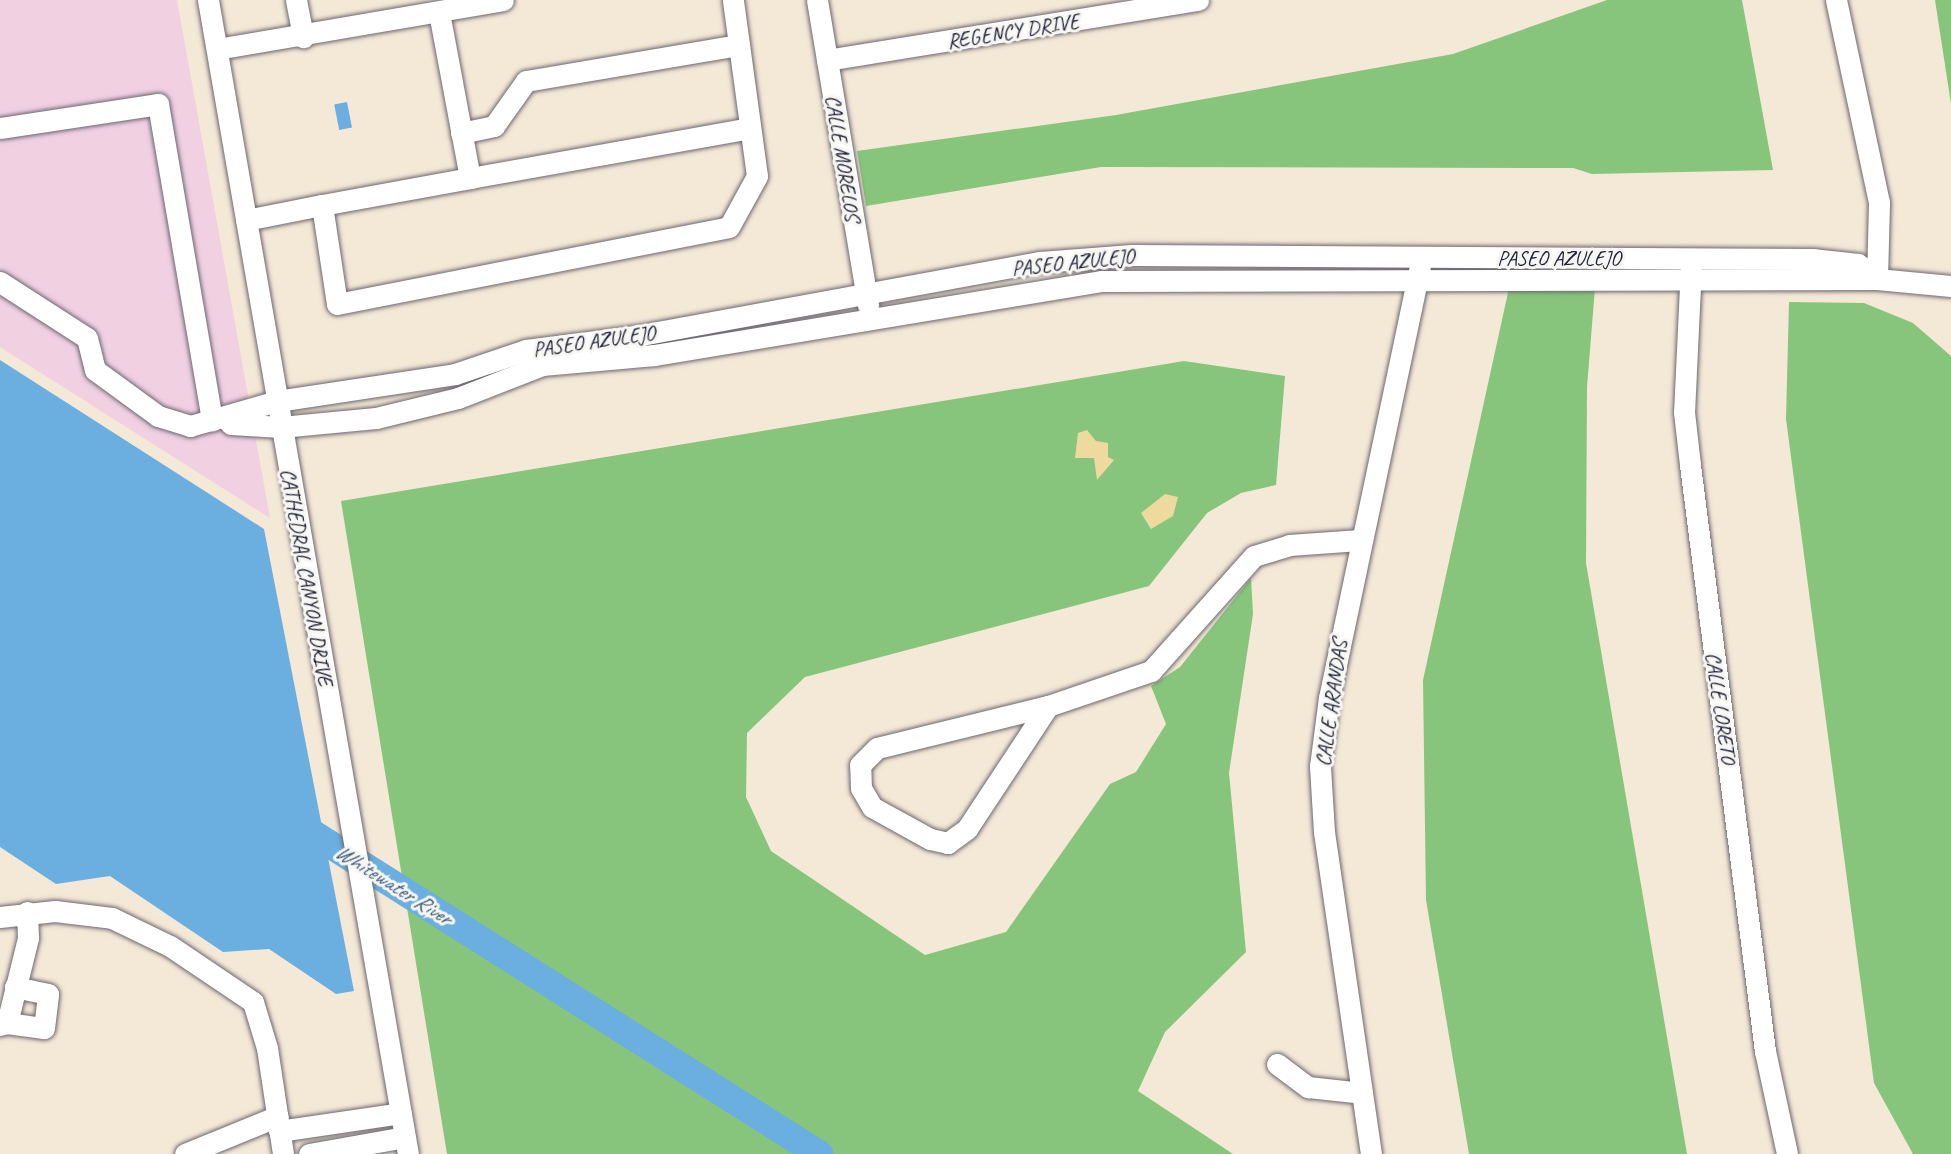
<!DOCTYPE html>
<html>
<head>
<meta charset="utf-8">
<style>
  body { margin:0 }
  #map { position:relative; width:1951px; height:1154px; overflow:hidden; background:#f4e8d6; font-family:Caveat,sans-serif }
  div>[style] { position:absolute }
  .built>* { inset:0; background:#f1d0e2 }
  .green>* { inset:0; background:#87c57c }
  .sand>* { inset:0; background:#eeda9e }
  .water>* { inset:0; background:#6aafe0; transform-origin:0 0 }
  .river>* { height:28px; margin:-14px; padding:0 14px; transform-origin:14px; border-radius:14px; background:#6aafe0 }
  .roads { filter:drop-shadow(0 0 2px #6c6771) drop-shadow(0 0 2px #6c6771) }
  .minor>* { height:21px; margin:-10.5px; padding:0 10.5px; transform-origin:10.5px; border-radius:10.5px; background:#fff }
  span { translate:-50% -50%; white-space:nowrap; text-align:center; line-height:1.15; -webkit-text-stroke:6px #f6f6f2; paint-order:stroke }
  .street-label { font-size:21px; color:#22223b }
  .water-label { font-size:22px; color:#3f5a7d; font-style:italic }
</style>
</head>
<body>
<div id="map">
  <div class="built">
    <i style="clip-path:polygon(0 0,177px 0,270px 518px,0 347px)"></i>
  </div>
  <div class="green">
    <i style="clip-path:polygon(1607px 0,1742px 0,1773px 170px,1592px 174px,1573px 168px,1101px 167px,866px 206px,857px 151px,1116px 115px,1453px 54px)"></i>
    <i style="clip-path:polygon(1935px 0,1951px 0,1951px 104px)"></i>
    <i style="clip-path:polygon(1509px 288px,1595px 288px,1587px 387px,1586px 563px,1687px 1154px,1469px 1154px,1426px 900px,1423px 680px)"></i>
    <i style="clip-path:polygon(1789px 302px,1864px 303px,1913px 323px,1951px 356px,1951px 1154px,1913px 1154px,1874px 1083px,1786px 419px)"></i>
    <i style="clip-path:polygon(1184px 361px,1285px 376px,1276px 485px,1241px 493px,1207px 513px,1149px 586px,805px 677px,747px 733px,746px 797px,771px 851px,925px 955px,1006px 932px,1110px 784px,1136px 772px,1166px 724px,1151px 686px,1180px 667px,1251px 578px,1253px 614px,1229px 773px,1246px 952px,1165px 1032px,1138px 1091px,1233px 1154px,447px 1154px,341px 501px)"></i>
  </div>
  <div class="sand">
    <i style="clip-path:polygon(1087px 430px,1096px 441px,1108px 443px,1108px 457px,1114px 460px,1097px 480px,1094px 458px,1075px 458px,1078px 433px)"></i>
    <i style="clip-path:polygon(1165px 494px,1178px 497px,1173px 516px,1151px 529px,1141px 513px)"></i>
  </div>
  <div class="water">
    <i style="left:347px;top:102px;width:26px;height:13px;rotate:79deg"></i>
    <i style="clip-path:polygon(0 360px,264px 529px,354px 991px,336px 994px,269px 949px,223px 952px,110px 876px,56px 884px,0 847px)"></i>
  </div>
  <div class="river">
    <i style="left:293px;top:821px;width:623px;rotate:32.34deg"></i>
  </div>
  <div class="roads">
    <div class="minor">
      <i style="left:208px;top:0;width:1171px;rotate:80.17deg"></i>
      <i style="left:296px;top:0;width:38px;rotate:79deg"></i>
      <i style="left:817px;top:0;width:310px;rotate:80.5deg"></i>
      <i style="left:1836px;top:0;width:208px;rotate:78deg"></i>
      <i style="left:1879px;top:203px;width:76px;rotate:91.5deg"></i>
      <i style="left:217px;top:49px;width:290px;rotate:-9.7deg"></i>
      <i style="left:827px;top:60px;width:376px;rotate:-9.2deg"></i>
      <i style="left:0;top:128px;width:160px;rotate:-8.6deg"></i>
      <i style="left:158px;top:104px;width:321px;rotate:80.3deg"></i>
      <i style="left:461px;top:133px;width:34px;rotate:-12deg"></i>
      <i style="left:494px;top:126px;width:55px;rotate:-54.6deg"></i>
      <i style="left:526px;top:81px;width:216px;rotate:-9.6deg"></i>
      <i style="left:470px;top:178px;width:284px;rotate:-10.1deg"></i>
      <i style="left:322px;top:205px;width:150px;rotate:-10.3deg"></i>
      <i style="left:470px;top:178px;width:169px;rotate:-100.6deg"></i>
      <i style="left:246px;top:220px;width:77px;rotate:-11.2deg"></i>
      <i style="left:322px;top:205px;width:100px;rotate:81.4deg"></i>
      <i style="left:337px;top:304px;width:399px;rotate:-11.1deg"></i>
      <i style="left:729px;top:227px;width:58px;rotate:-61.2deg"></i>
      <i style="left:757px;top:176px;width:178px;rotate:-97.8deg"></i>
      <i style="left:1691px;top:265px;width:147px;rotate:92.7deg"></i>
      <i style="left:1684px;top:412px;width:53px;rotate:83.5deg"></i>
      <i style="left:1690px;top:465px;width:591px;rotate:82.71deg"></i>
      <i style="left:1765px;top:1051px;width:105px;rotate:77.9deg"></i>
      <i style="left:0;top:282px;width:103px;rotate:32.8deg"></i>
      <i style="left:87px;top:338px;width:33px;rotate:76deg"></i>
      <i style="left:95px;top:370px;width:78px;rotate:36.1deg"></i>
      <i style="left:158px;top:416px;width:34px;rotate:17deg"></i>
      <i style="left:190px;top:426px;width:91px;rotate:-16deg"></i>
      <i style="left:277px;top:401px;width:180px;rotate:-8.6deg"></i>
      <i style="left:455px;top:374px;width:75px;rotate:-18.7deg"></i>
      <i style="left:526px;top:350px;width:116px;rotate:-7.4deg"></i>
      <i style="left:641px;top:335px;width:406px;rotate:-10.4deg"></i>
      <i style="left:1040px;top:262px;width:92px;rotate:-4.4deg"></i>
      <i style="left:1132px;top:255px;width:680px;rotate:0.34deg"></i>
      <i style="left:1812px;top:259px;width:46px;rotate:6.2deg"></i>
      <i style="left:1858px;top:264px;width:24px;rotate:38deg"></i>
      <i style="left:225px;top:417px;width:9px;rotate:49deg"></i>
      <i style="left:231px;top:424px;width:50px;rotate:3.4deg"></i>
      <i style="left:281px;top:427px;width:95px;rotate:-5.4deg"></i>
      <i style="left:376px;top:418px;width:84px;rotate:-13.7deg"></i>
      <i style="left:458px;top:398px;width:90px;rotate:-21.4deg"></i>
      <i style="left:542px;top:365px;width:113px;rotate:-5.1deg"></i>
      <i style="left:655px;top:355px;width:452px;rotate:-9.4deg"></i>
      <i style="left:1101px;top:281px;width:776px;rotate:-0.15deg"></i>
      <i style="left:1877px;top:279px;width:74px;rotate:5.4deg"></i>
      <i style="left:1048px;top:706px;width:147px;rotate:123.4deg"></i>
      <i style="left:967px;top:829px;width:24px;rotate:144deg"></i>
      <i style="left:948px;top:843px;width:18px;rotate:-167deg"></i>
      <i style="left:930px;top:839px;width:66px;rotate:-151.1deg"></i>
      <i style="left:872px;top:807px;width:22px;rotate:-120deg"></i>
      <i style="left:861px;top:788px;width:23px;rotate:-92deg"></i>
      <i style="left:860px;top:765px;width:24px;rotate:-45deg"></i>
      <i style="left:877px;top:748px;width:176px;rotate:-13.8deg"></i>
      <i style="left:1048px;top:706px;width:109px;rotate:-18.8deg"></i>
      <i style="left:1151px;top:671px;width:154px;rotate:-48.2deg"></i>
      <i style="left:1254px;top:556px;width:37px;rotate:-17deg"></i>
      <i style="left:1289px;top:545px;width:71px;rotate:-4deg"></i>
      <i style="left:0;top:917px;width:55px;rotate:-6.2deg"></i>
      <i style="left:55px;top:911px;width:57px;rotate:7deg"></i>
      <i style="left:112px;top:918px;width:64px;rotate:25.8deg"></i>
      <i style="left:170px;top:946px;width:100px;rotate:34deg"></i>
      <i style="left:253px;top:1002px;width:48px;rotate:73.1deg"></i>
      <i style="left:267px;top:1048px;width:107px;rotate:81.4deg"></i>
      <i style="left:7px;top:1023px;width:37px;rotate:8deg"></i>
      <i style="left:44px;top:1028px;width:34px;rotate:-83deg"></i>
      <i style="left:48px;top:994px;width:34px;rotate:-168deg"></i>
      <i style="left:0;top:1025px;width:7px;rotate:-16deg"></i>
      <i style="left:7px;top:1023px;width:88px;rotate:-76.1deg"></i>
      <i style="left:28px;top:938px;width:26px;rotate:-92deg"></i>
      <i style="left:1277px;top:1064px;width:39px;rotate:37deg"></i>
      <i style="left:1308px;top:1087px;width:54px;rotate:6.3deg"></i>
      <i style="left:279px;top:1131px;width:123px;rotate:-8.4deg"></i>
      <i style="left:185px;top:1154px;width:100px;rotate:-22.2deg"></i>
      <i style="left:309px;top:1154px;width:97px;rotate:-10deg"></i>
      <i style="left:1371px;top:1154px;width:325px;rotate:-98.3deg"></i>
      <i style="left:1324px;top:832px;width:66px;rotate:-93.5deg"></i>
      <i style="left:1320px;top:766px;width:69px;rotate:-82.5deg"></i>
      <i style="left:1329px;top:698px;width:441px;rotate:-78.1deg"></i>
    </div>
  </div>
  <div class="street-label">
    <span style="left:1013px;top:31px;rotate:-9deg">REGENCY DRIVE</span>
    <span style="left:843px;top:158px;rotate:81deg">CALLE MORELOS</span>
    <span style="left:1559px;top:258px">PASEO AZULEJO</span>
    <span style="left:1073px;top:262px;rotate:-6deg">PASEO AZULEJO</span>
    <span style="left:594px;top:341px;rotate:-8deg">PASEO AZULEJO</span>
    <span style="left:307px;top:577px;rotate:80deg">CATHEDRAL CANYON DRIVE</span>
    <span style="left:1331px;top:703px;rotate:-82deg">CALLE ARANDAS</span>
    <span style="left:1721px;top:708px;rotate:82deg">CALLE LORETO</span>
  </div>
  <div class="water-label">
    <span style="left:393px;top:885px;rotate:32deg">Whitewater River</span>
  </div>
</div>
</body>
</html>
